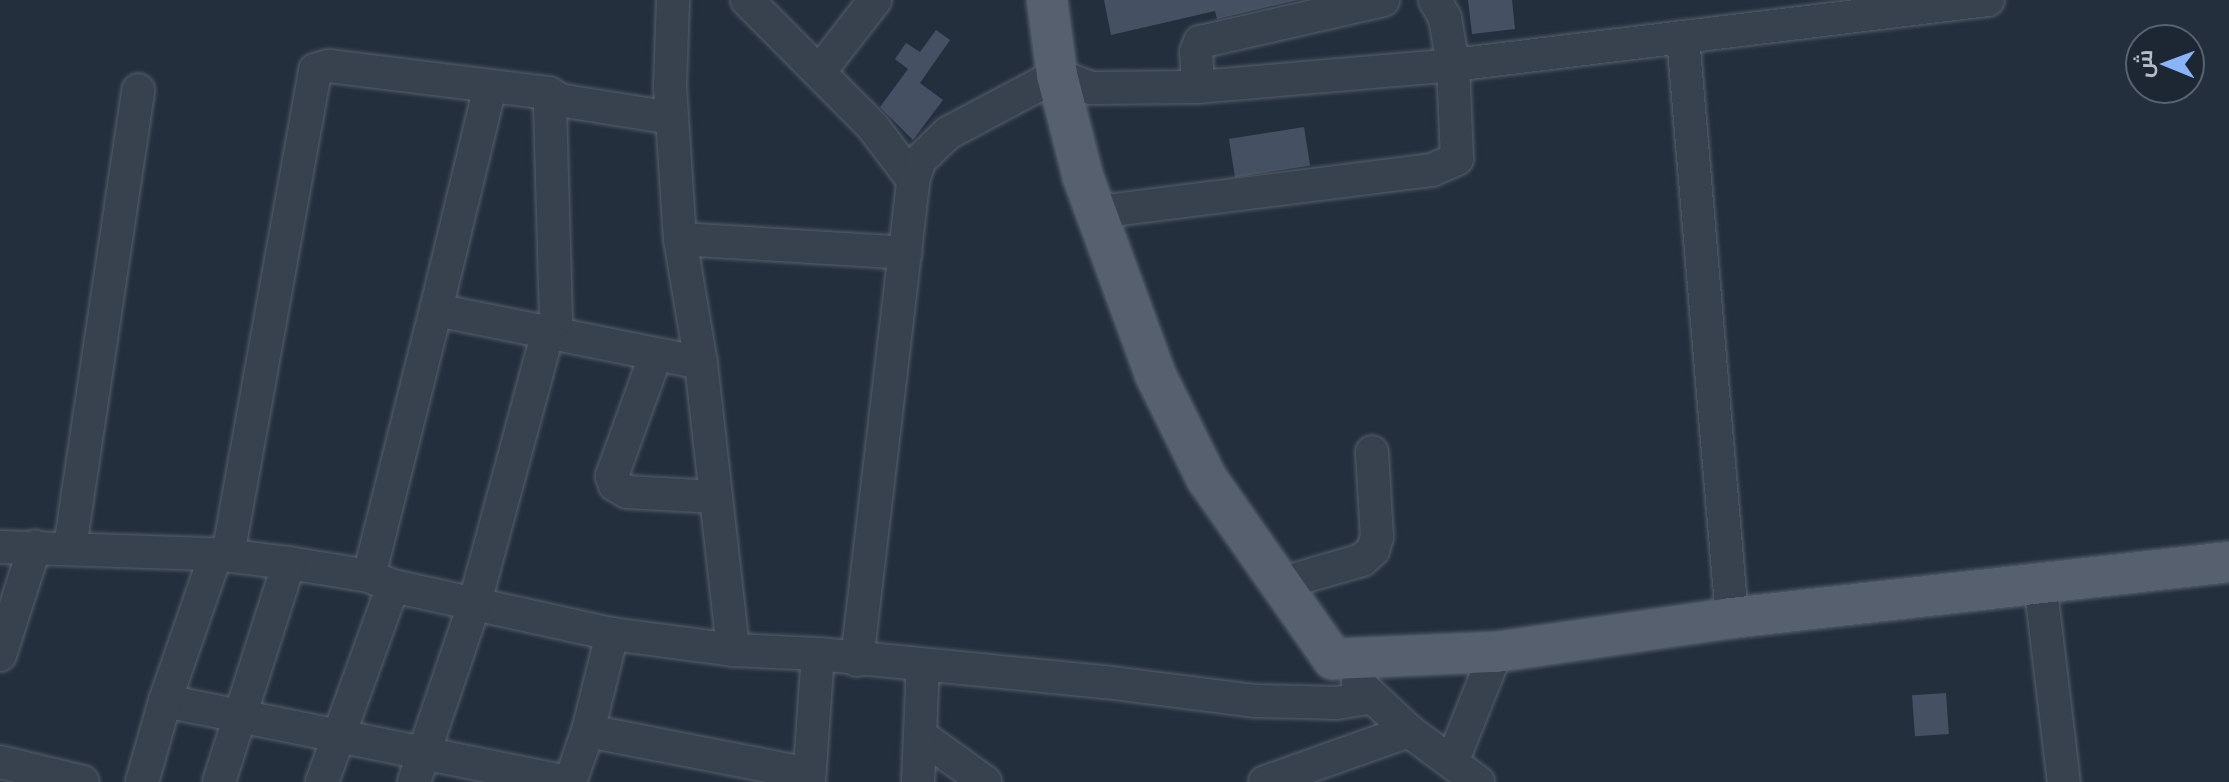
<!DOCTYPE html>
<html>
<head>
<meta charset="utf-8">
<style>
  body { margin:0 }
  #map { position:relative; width:2229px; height:782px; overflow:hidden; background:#242f3e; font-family:Barlow,Cairo,sans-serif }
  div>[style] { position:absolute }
  .building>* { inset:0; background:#455162; transform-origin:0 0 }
  .roads { filter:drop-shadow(0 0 2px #565f6c) drop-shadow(0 0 2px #565f6c) }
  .minor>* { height:32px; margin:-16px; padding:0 16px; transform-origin:16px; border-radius:16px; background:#38414e }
  .major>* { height:40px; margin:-20px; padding:0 20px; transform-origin:20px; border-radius:20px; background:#56606e }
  span { translate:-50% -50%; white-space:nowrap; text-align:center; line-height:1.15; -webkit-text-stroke:7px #1d2633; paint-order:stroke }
  .north { position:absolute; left:2125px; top:24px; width:80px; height:80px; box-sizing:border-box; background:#1d2633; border:2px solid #59626f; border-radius:50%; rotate:271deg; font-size:22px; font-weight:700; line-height:32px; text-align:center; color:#b4bcc9 }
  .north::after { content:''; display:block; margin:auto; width:28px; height:36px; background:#8ab4f8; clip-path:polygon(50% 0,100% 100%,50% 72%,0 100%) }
</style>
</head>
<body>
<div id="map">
  <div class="building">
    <i style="clip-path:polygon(1104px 0,1298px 0,1217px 19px,1215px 11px,1111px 35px)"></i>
    <i style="clip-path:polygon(1468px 0,1512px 0,1515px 29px,1472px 34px)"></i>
    <i style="clip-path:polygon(936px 30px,950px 40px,920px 83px,943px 100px,913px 140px,880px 107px,908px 69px,895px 59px,906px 43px,920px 52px)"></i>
    <i style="left:1304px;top:127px;width:39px;height:76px;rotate:81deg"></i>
    <i style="left:1946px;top:693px;width:41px;height:34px;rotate:86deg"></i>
  </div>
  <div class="roads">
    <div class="minor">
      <i style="left:673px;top:0;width:86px;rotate:92deg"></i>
      <i style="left:670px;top:86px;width:153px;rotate:86.3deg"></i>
      <i style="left:680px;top:239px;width:126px;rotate:80.4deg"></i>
      <i style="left:701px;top:363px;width:289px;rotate:83.6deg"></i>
      <i style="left:747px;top:0;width:179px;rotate:45.2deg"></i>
      <i style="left:873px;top:127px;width:66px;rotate:53deg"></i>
      <i style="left:1683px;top:37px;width:583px;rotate:85.18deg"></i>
      <i style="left:820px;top:71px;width:90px;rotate:-52.2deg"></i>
      <i style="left:1198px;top:87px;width:35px;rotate:-93deg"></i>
      <i style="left:1196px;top:52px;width:11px;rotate:-68deg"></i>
      <i style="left:1200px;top:42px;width:188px;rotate:-12.9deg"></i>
      <i style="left:1098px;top:212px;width:337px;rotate:-7.2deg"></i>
      <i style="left:1432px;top:170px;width:27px;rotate:-24deg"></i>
      <i style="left:1457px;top:159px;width:94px;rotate:-92.4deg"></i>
      <i style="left:1453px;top:65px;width:48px;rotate:-99.7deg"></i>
      <i style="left:1445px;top:18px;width:21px;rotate:-119deg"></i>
      <i style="left:680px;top:239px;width:226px;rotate:3.5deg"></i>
      <i style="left:436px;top:310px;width:230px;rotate:-76.4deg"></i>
      <i style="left:655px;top:357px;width:127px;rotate:109.9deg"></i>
      <i style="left:612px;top:476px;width:9px;rotate:72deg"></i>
      <i style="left:615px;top:485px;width:14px;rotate:30deg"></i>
      <i style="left:627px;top:492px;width:88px;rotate:3.3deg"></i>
      <i style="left:0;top:547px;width:216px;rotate:1.9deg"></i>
      <i style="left:216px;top:554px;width:74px;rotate:7deg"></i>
      <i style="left:289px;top:563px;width:81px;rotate:9.2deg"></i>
      <i style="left:369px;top:576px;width:26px;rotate:23deg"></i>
      <i style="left:393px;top:586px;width:224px;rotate:12.4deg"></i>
      <i style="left:612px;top:634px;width:122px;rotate:7.5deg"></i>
      <i style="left:733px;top:650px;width:85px;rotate:2.7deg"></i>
      <i style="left:818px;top:654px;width:288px;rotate:5.6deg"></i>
      <i style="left:1105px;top:682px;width:152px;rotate:7.2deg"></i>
      <i style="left:1256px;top:701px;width:80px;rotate:1.4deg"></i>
      <i style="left:1336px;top:703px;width:36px;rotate:-9deg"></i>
      <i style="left:70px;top:547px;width:462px;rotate:-81.5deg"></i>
      <i style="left:228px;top:555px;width:493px;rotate:-79.8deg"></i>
      <i style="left:315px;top:70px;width:15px;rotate:-16deg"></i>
      <i style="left:329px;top:66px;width:222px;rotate:7deg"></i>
      <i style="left:549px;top:93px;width:12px;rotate:35deg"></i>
      <i style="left:369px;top:576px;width:274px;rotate:-75.9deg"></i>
      <i style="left:436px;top:310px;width:270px;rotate:11.3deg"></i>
      <i style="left:2040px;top:582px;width:201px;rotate:83.2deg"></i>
      <i style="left:1279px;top:584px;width:86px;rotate:-16.1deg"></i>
      <i style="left:1362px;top:560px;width:15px;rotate:-42deg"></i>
      <i style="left:1373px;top:550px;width:14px;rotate:-73deg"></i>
      <i style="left:1377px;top:537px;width:85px;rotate:-93.4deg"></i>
      <i style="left:0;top:655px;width:114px;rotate:-72.2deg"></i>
      <i style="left:857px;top:660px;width:483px;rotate:-83.3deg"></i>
      <i style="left:913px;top:180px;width:21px;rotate:-71deg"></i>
      <i style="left:920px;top:160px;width:39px;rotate:-44deg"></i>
      <i style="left:948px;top:133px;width:123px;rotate:-28deg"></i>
      <i style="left:1057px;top:75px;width:36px;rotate:21deg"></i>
      <i style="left:1091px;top:88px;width:107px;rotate:-0.5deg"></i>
      <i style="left:1198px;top:87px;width:256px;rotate:-4.9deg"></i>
      <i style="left:1453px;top:65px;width:539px;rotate:-6.93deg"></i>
      <i style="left:1358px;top:683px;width:70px;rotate:43.3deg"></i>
      <i style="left:1409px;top:731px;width:86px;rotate:36.5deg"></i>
      <i style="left:165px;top:701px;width:410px;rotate:11.4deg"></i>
      <i style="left:588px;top:731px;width:225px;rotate:11deg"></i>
      <i style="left:921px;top:736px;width:79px;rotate:35.7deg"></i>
      <i style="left:0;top:762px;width:85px;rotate:13.5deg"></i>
      <i style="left:1452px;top:762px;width:118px;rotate:-68.2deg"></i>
      <i style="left:142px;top:782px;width:84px;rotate:-74.1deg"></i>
      <i style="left:165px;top:701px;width:156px;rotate:-70.9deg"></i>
      <i style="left:219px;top:782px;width:230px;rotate:-72.3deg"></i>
      <i style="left:322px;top:782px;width:208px;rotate:-70.1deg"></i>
      <i style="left:414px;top:782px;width:190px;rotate:-71.3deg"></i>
      <i style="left:475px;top:602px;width:277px;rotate:-74.9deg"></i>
      <i style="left:547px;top:335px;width:17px;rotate:-59deg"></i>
      <i style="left:556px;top:320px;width:211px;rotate:-91.6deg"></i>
      <i style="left:550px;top:109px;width:13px;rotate:-45deg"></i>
      <i style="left:559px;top:100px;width:114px;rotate:9.1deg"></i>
      <i style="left:570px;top:782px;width:54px;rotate:-70.6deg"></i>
      <i style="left:588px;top:731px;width:100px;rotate:-76.1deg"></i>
      <i style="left:809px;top:782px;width:128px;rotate:-86deg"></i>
      <i style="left:918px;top:782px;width:117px;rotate:-87.6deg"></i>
      <i style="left:1265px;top:782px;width:153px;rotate:-19.5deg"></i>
    </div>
    <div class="major">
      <i style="left:1047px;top:0;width:76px;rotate:82.4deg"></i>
      <i style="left:1057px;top:75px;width:105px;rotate:75.7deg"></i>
      <i style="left:1083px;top:177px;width:210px;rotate:69.9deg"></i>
      <i style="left:1155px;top:374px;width:117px;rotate:63.7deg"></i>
      <i style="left:1207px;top:479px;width:220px;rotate:55deg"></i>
      <i style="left:1333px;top:659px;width:163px;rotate:-2.5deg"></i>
      <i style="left:1496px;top:652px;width:238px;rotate:-8.2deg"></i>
      <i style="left:1732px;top:618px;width:500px;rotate:-6.43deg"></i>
    </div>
  </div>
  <div class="north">ش</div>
</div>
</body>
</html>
